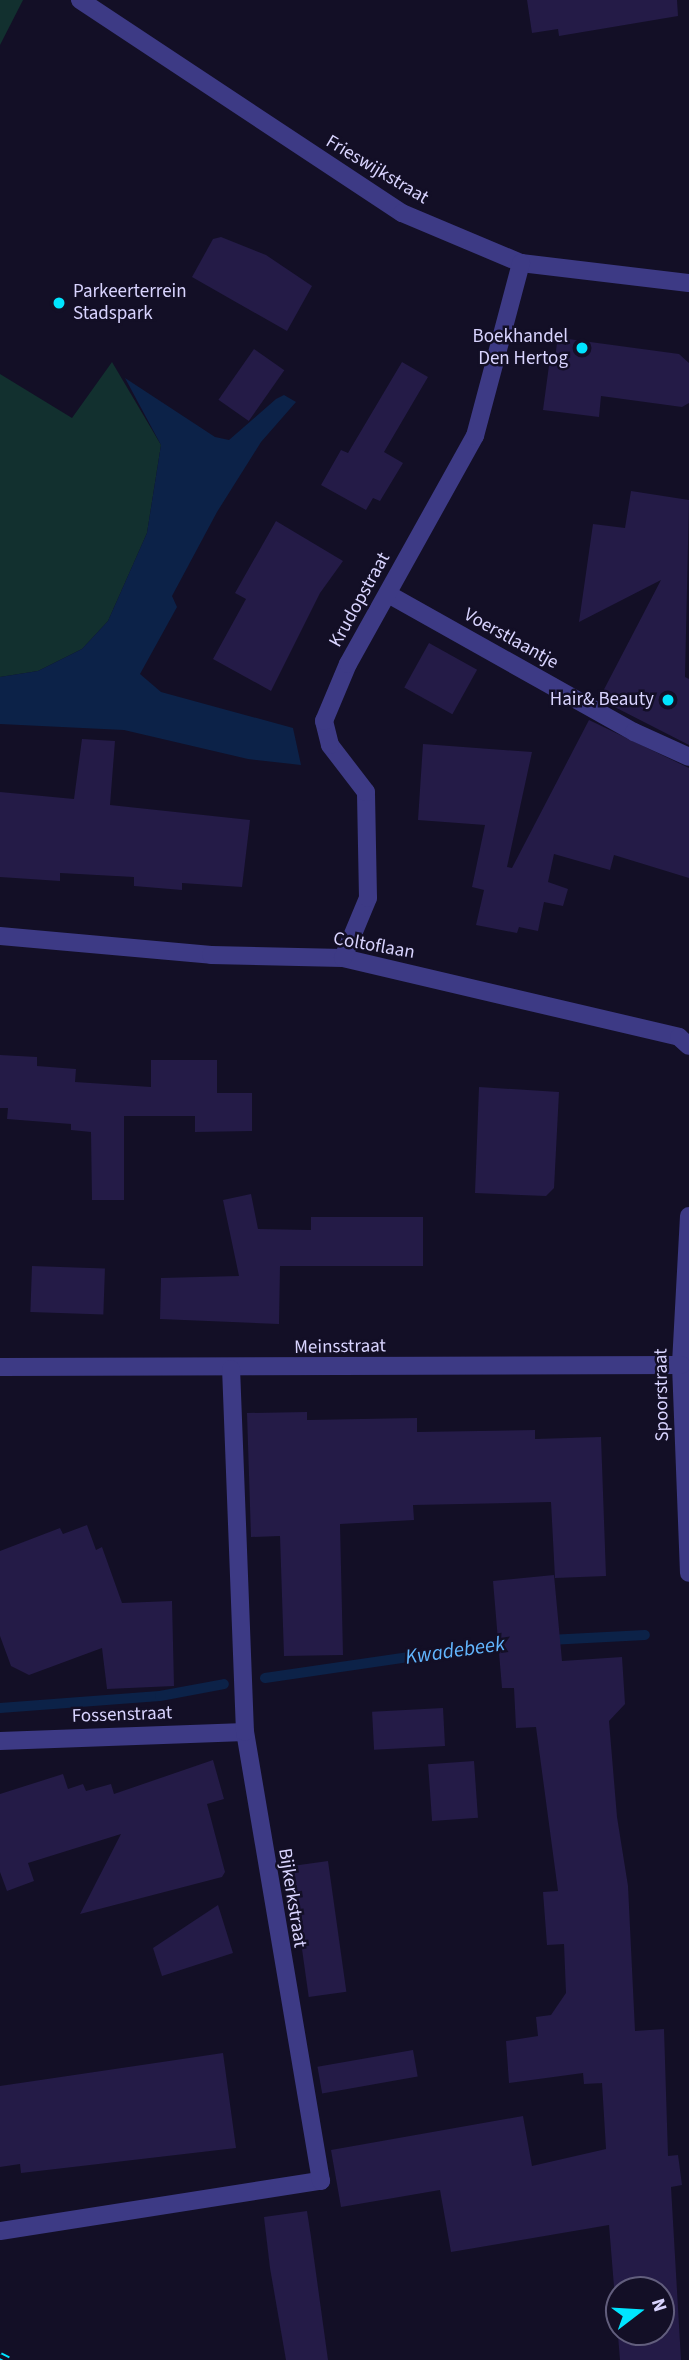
<!DOCTYPE html>
<html>
<head>
<meta charset="utf-8">
<style>
  body { margin:0 }
  #map { position:relative; width:689px; height:2360px; overflow:hidden; background:#130f26; font-family:"Source Sans 3",sans-serif }
  div>[style] { position:absolute }
  .green>* { inset:0; background:#12302f }
  .water>* { inset:0; background:#0c2248 }
  .stream>* { height:10px; margin:-5px; padding:0 5px; transform-origin:5px; border-radius:5px; background:#0c2248 }
  .building>* { inset:0; background:#241b47; transform-origin:0 0 }
  .minor>* { height:18px; margin:-9px; padding:0 9px; transform-origin:9px; border-radius:9px; background:#3d3a85 }
  .rail>* { height:8px; margin-top:-4px; transform-origin:0; background:repeating-linear-gradient(90deg,#130f26 0 16px,#00e5ff 0 32px); box-sizing:border-box; border-block:2px solid #00e5ff }
  .dots>* { width:19px; height:19px; translate:-50% -50%; box-sizing:border-box; border:4px solid #130f26; border-radius:50% }
  span { translate:-50% -50%; white-space:nowrap; text-align:center; line-height:1.15; -webkit-text-stroke:5px #130f26; paint-order:stroke }
  .street-label { font-size:19px; color:#d9d4ff }
  .poi-label { font-size:19px; color:#d9d4ff }
  .left { translate:0 -50%; text-align:left }
  .right { translate:-100% -50%; text-align:right }
  .water-label { font-size:21px; color:#62b6ff; font-style:italic }
  .north { position:absolute; left:605px; top:2276px; width:70px; height:70px; box-sizing:border-box; background:#130f26; border:2px solid #625e7d; border-radius:50%; rotate:73deg; font-size:19px; font-weight:700; line-height:28px; text-align:center; color:#d9d4ff }
  .north::after { content:''; display:block; margin:auto; width:24px; height:32px; background:#00e5ff; clip-path:polygon(50% 0,100% 100%,50% 72%,0 100%) }
</style>
</head>
<body>
<div id="map">
  <div class="green">
    <i style="clip-path:polygon(0 0,23px 0,0 45px)"></i>
    <i style="clip-path:polygon(112px 362px,161px 445px,147px 533px,108px 621px,82px 649px,38px 671px,0 677px,0 374px,72px 418px)"></i>
  </div>
  <div class="water">
    <i style="clip-path:polygon(125px 378px,215px 437px,229px 440px,276px 399px,284px 395px,296px 402px,261px 442px,217px 512px,172px 596px,177px 607px,140px 674px,161px 692px,293px 728px,301px 765px,248px 759px,124px 730px,0 724px,0 677px,38px 671px,82px 649px,108px 621px,147px 533px,161px 445px)"></i>
  </div>
  <div class="stream">
    <i style="left:549px;top:1640px;width:96px;rotate:-3deg"></i>
    <i style="left:265px;top:1678px;width:250px;rotate:-8.3deg"></i>
    <i style="left:0;top:1708px;width:160px;rotate:-4.3deg"></i>
    <i style="left:160px;top:1696px;width:65px;rotate:-10.6deg"></i>
  </div>
  <div class="building">
    <i style="clip-path:polygon(527px 0,677px 0,678px 16px,559px 36px,558px 29px,532px 33px)"></i>
    <i style="clip-path:polygon(221px 237px,266px 255px,312px 286px,287px 331px,192px 277px,213px 239px)"></i>
    <i style="clip-path:polygon(568px 339px,679px 354px,689px 363px,689px 403px,682px 407px,601px 396px,599px 417px,543px 410px,550px 358px,555px 359px,557px 343px,566px 345px)"></i>
    <i style="left:254px;top:349px;width:37px;height:62px;rotate:35deg"></i>
    <i style="clip-path:polygon(402px 362px,428px 377px,384px 452px,403px 463px,380px 501px,373px 498px,366px 510px,321px 485px,341px 450px,348px 453px)"></i>
    <i style="clip-path:polygon(631px 491px,689px 500px,685px 677px,689px 679px,689px 745px,599px 699px,661px 580px,579px 622px,593px 524px,625px 528px)"></i>
    <i style="clip-path:polygon(276px 521px,343px 561px,320px 593px,271px 691px,213px 659px,246px 599px,235px 593px)"></i>
    <i style="left:429px;top:643px;width:55px;height:51px;rotate:29deg"></i>
    <i style="clip-path:polygon(589px 720px,689px 768px,689px 878px,614px 855px,610px 870px,554px 854px,548px 882px,568px 889px,563px 906px,544px 902px,538px 931px,519px 927px,517px 933px,476px 925px,484px 890px,472px 887px,485px 825px,418px 820px,423px 744px,532px 752px,507px 867px,512px 868px)"></i>
    <i style="clip-path:polygon(82px 739px,115px 741px,110px 805px,250px 820px,242px 887px,182px 883px,182px 890px,134px 886px,134px 877px,60px 873px,60px 881px,0 877px,0 792px,74px 799px)"></i>
    <i style="clip-path:polygon(0 1055px,37px 1057px,37px 1066px,76px 1069px,75px 1082px,151px 1087px,151px 1060px,217px 1060px,217px 1093px,252px 1093px,252px 1131px,195px 1132px,195px 1116px,124px 1116px,124px 1200px,92px 1200px,91px 1132px,71px 1130px,71px 1124px,7px 1119px,8px 1108px,0 1108px)"></i>
    <i style="clip-path:polygon(479px 1087px,559px 1092px,554px 1188px,546px 1196px,475px 1193px)"></i>
    <i style="clip-path:polygon(251px 1194px,258px 1229px,311px 1230px,311px 1217px,423px 1217px,423px 1266px,280px 1266px,279px 1324px,160px 1319px,161px 1278px,239px 1276px,223px 1200px)"></i>
    <i style="left:32px;top:1266px;width:73px;height:46px;rotate:2deg"></i>
    <i style="clip-path:polygon(307px 1412px,307px 1420px,417px 1418px,417px 1432px,535px 1430px,535px 1439px,601px 1437px,606px 1576px,555px 1578px,551px 1502px,413px 1505px,414px 1520px,340px 1524px,343px 1655px,284px 1656px,280px 1536px,251px 1537px,247px 1413px)"></i>
    <i style="clip-path:polygon(87px 1525px,96px 1550px,102px 1547px,122px 1603px,172px 1601px,174px 1686px,107px 1689px,102px 1648px,29px 1675px,11px 1666px,0 1636px,0 1551px,60px 1528px,63px 1534px)"></i>
    <i style="clip-path:polygon(evenodd,554px 1575px,562px 1661px,622px 1657px,625px 1704px,609px 1721px,617px 1817px,628px 1886px,635px 2031px,664px 2029px,668px 2156px,678px 2155px,682px 2185px,671px 2187px,681px 2360px,620px 2360px,609px 2225px,451px 2252px,440px 2190px,341px 2207px,331px 2150px,523px 2116px,532px 2166px,606px 2149px,602px 2083px,584px 2084px,583px 2073px,509px 2083px,506px 2041px,538px 2036px,536px 2017px,551px 2015px,566px 1993px,564px 1944px,547px 1945px,543px 1892px,558px 1891px,536px 1727px,516px 1728px,514px 1688px,502px 1688px,493px 1581px,554px 1575px,619px 2290px,661px 2290px,661px 2332px,619px 2332px,619px 2290px)"></i>
    <i style="left:443px;top:1708px;width:38px;height:71px;rotate:87deg"></i>
    <i style="clip-path:polygon(213px 1760px,224px 1799px,207px 1804px,225px 1872px,222px 1877px,80px 1914px,121px 1834px,28px 1863px,34px 1881px,7px 1891px,0 1872px,0 1794px,63px 1774px,68px 1789px,83px 1784px,86px 1791px,111px 1784px,114px 1794px)"></i>
    <i style="left:474px;top:1761px;width:57px;height:46px;rotate:86deg"></i>
    <i style="left:328px;top:1861px;width:132px;height:38px;rotate:82deg"></i>
    <i style="clip-path:polygon(218px 1905px,233px 1953px,162px 1976px,153px 1948px)"></i>
    <i style="left:413px;top:2050px;width:27px;height:97px;rotate:80deg"></i>
    <i style="clip-path:polygon(223px 2053px,236px 2148px,21px 2173px,20px 2164px,0 2167px,0 2086px)"></i>
    <i style="clip-path:polygon(307px 2211px,311px 2237px,328px 2360px,286px 2360px,270px 2268px,264px 2217px)"></i>
  </div>
  <div class="minor">
    <i style="left:80px;top:0;width:386px;rotate:33.5deg"></i>
    <i style="left:402px;top:213px;width:129px;rotate:22.8deg"></i>
    <i style="left:521px;top:263px;width:169px;rotate:6.8deg"></i>
    <i style="left:388px;top:594px;width:282px;rotate:29.3deg"></i>
    <i style="left:634px;top:732px;width:60px;rotate:24.4deg"></i>
    <i style="left:0;top:936px;width:212px;rotate:5.1deg"></i>
    <i style="left:211px;top:955px;width:132px;rotate:1.3deg"></i>
    <i style="left:343px;top:958px;width:345px;rotate:13.2deg"></i>
    <i style="left:679px;top:1037px;width:13px;rotate:42deg"></i>
    <i style="left:343px;top:958px;width:65px;rotate:-67.4deg"></i>
    <i style="left:368px;top:898px;width:106px;rotate:-91.1deg"></i>
    <i style="left:366px;top:792px;width:59px;rotate:-127.5deg"></i>
    <i style="left:330px;top:745px;width:25px;rotate:-104deg"></i>
    <i style="left:324px;top:721px;width:62px;rotate:-67.2deg"></i>
    <i style="left:348px;top:664px;width:261px;rotate:-60.9deg"></i>
    <i style="left:475px;top:436px;width:179px;rotate:-75.1deg"></i>
    <i style="left:689px;top:1216px;width:149px;rotate:93.1deg"></i>
    <i style="left:681px;top:1365px;width:208px;rotate:87.8deg"></i>
    <i style="left:0;top:1367px;width:681px;rotate:-0.17deg"></i>
    <i style="left:0;top:1741px;width:245px;rotate:-2.1deg"></i>
    <i style="left:0;top:2231px;width:325px;rotate:-8.9deg"></i>
    <i style="left:321px;top:2181px;width:455px;rotate:-99.6deg"></i>
    <i style="left:245px;top:1732px;width:363px;rotate:-92.2deg"></i>
  </div>
  <div class="rail">
    <i style="left:0;top:2356px;width:9px;rotate:27deg"></i>
  </div>
  <div class="dots">
    <i style="left:59px;top:303px;background:#00e5ff"></i>
    <i style="left:582px;top:348px;background:#00e5ff"></i>
    <i style="left:668px;top:700px;background:#00e5ff"></i>
  </div>
  <div class="street-label">
    <span style="left:377px;top:170px;rotate:31deg">Frieswijkstraat</span>
    <span style="left:360px;top:600px;rotate:-61deg">Krudopstraat</span>
    <span style="left:511px;top:639px;rotate:29deg">Voerstlaantje</span>
    <span style="left:374px;top:946px;rotate:10deg">Coltoflaan</span>
    <span style="left:340px;top:1347px;rotate:-1deg">Meinsstraat</span>
    <span style="left:662px;top:1395px;rotate:-91deg">Spoorstraat</span>
    <span style="left:122px;top:1715px;rotate:-2deg">Fossenstraat</span>
    <span style="left:292px;top:1898px;rotate:81deg">Bijkerkstraat</span>
  </div>
  <div class="poi-label">
    <span class="left" style="left:73px;top:303px">Parkeerterrein<br>Stadspark</span>
    <span class="right" style="left:568px;top:348px">Boekhandel<br>Den Hertog</span>
    <span class="right" style="left:654px;top:700px">Hair&amp; Beauty</span>
  </div>
  <div class="water-label">
    <span style="left:455px;top:1650px;rotate:-8deg">Kwadebeek</span>
  </div>
  <div class="north">N</div>
</div>
</body>
</html>
